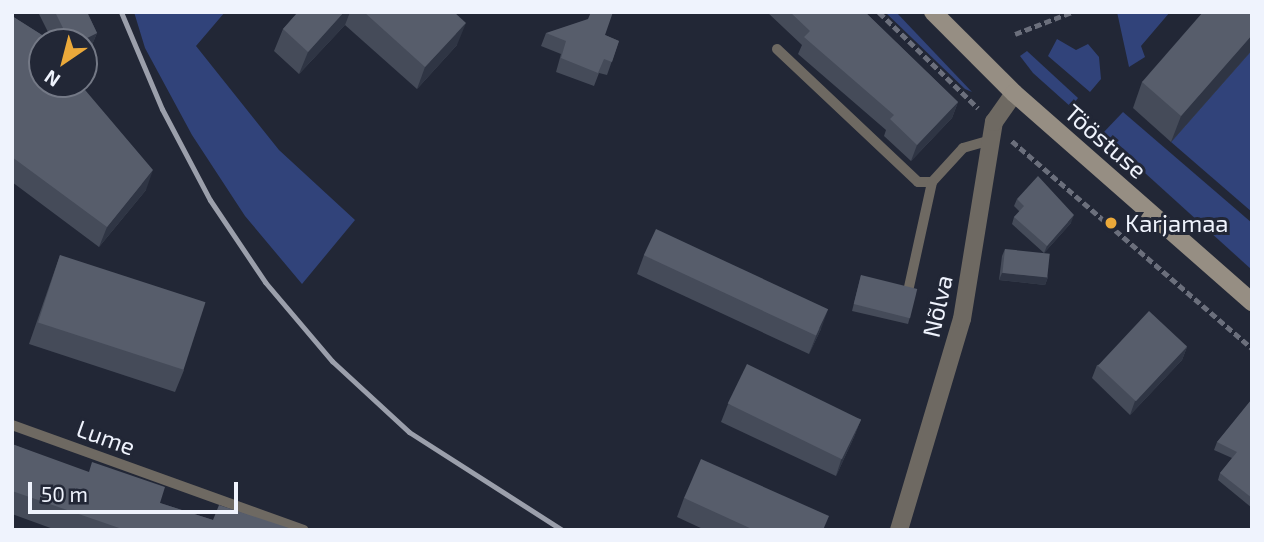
<!DOCTYPE html>
<html>
<head>
<meta charset="utf-8">
<style>
  body { margin:0 }
  #map { position:relative; width:1264px; height:542px; overflow:hidden; background:#222736; font-family:"Exo 2",sans-serif }
  div>[style] { position:absolute }
  .green>* { inset:0; background:#31437a }
  .path>* { height:4.5px; margin-top:-2.25px; transform-origin:0; background:repeating-linear-gradient(90deg,#6b6f7c 0 7px,transparent 0 10.5px) }
  .lane>* { height:10px; margin:-5px; padding:0 5px; transform-origin:5px; border-radius:5px; background:#6e6962 }
  .street>* { height:18px; margin:-9px; padding:0 9px; transform-origin:9px; border-radius:9px; background:#6e6962 }
  .secondary>* { height:18px; margin:-9px; padding:0 9px; transform-origin:9px; border-radius:9px; background:#968e83 }
  .rail>* { height:5px; margin:-2.5px; padding:0 2.5px; transform-origin:2.5px; border-radius:2.5px; background:#9b9fab }
  .wall>* { inset:0; background:#454b59 }
  .shaded-wall>* { inset:0; background:#2f3544 }
  .building>* { inset:0; background:#575d6b; transform-origin:0 0 }
  .dots>* { width:19px; height:19px; translate:-50% -50%; box-sizing:border-box; border:4px solid #222736; border-radius:50% }
  span { translate:-50% -50%; white-space:nowrap; text-align:center; line-height:1.15; -webkit-text-stroke:6px #222736; paint-order:stroke }
  .street-label { font-size:24px; color:#eff3fd }
  .poi-label { font-size:24px; color:#eff3fd }
  .left { translate:0 -50%; text-align:left }
  .frame { position:absolute; inset:0; border:14px solid #eff3fd; pointer-events:none }
  .north { position:absolute; left:28px; top:28px; width:70px; height:70px; box-sizing:border-box; background:#222736; border:2px solid #747986; border-radius:50%; rotate:215deg; font-size:19px; font-weight:700; line-height:28px; text-align:center; color:#eff3fd }
  .north::after { content:''; display:block; margin:auto; width:24px; height:32px; background:#eba93a; clip-path:polygon(50% 0,100% 100%,50% 72%,0 100%) }
  .scale { position:absolute; left:28px; top:482px; width:210px; height:32px; box-sizing:border-box; border:4px solid #eff3fd; border-top:0; padding-left:9px; font-size:21px; line-height:24px; white-space:nowrap; color:#eff3fd; -webkit-text-stroke:5px #222736; paint-order:stroke }
</style>
</head>
<body>
<div id="map">
  <div class="green">
    <i style="clip-path:polygon(134px 12px,225px 12px,196px 46px,279px 150px,355px 220px,302px 284px,245px 216px,192px 135px,145px 48px)"></i>
    <i style="clip-path:polygon(885px 12px,896px 12px,972px 92px,965px 89px)"></i>
    <i style="clip-path:polygon(1117px 12px,1170px 12px,1141px 46px,1145px 57px,1129px 67px)"></i>
    <i style="clip-path:polygon(1057px 39px,1076px 50px,1088px 44px,1099px 57px,1101px 79px,1090px 92px,1048px 56px)"></i>
    <i style="clip-path:polygon(1252px 50px,1252px 212px,1171px 142px)"></i>
    <i style="clip-path:polygon(1027px 51px,1078px 98px,1071px 107px,1033px 73px,1020px 56px)"></i>
    <i style="clip-path:polygon(1123px 112px,1252px 223px,1252px 270px,1102px 134px)"></i>
  </div>
  <div class="path">
    <i style="left:879px;top:12px;width:138px;rotate:44.1deg"></i>
    <i style="left:1015px;top:34px;width:61px;rotate:-21.1deg"></i>
    <i style="left:1012px;top:141px;width:317px;rotate:40.8deg"></i>
  </div>
  <div class="lane">
    <i style="left:777px;top:49px;width:194px;rotate:43.3deg"></i>
    <i style="left:918px;top:182px;width:14px"></i>
    <i style="left:932px;top:182px;width:46px;rotate:-47.6deg"></i>
    <i style="left:963px;top:148px;width:29px;rotate:-16deg"></i>
    <i style="left:909px;top:287px;width:107px;rotate:-77.6deg"></i>
    <i style="left:12px;top:425px;width:310px;rotate:19.8deg"></i>
  </div>
  <div class="street">
    <i style="left:899px;top:530px;width:220px;rotate:-73.4deg"></i>
    <i style="left:962px;top:319px;width:200px;rotate:-80.8deg"></i>
    <i style="left:994px;top:122px;width:35px;rotate:-55deg"></i>
  </div>
  <div class="secondary">
    <i style="left:933px;top:12px;width:115px;rotate:45deg"></i>
    <i style="left:1014px;top:93px;width:317px;rotate:41.3deg"></i>
  </div>
  <div class="rail">
    <i style="left:121px;top:12px;width:105px;rotate:67.1deg"></i>
    <i style="left:162px;top:109px;width:103px;rotate:62.2deg"></i>
    <i style="left:210px;top:200px;width:99px;rotate:56.1deg"></i>
    <i style="left:265px;top:282px;width:104px;rotate:49.7deg"></i>
    <i style="left:332px;top:361px;width:105px;rotate:42.7deg"></i>
    <i style="left:409px;top:432px;width:182px;rotate:32.6deg"></i>
  </div>
  <div class="wall">
    <i style="clip-path:polygon(38px 12px,87px 12px,97px 33px,89px 52px,84px 42px,42px 42px,146px 190px,99px 247px,12px 182px,12px 16px,53px 42px)"></i>
    <i style="clip-path:polygon(298px 12px,454px 12px,457px 45px,417px 89px,345px 25px,299px 74px,274px 51px,283px 29px)"></i>
    <i style="clip-path:polygon(767px 12px,865px 12px,958px 102px,952px 118px,911px 161px,884px 136px,886px 130px,798px 54px,802px 45px)"></i>
    <i style="clip-path:polygon(1252px 12px,1252px 50px,1171px 142px,1133px 108px,1142px 82px)"></i>
    <i style="clip-path:polygon(546px 33px,605px 35px,619px 41px,607px 75px,599px 73px,594px 86px,556px 72px,561px 54px,541px 46px)"></i>
    <i style="clip-path:polygon(1017px 199px,1071px 223px,1044px 253px,1012px 224px,1014px 217px,1020px 212px,1014px 206px)"></i>
    <i style="clip-path:polygon(1005px 249px,1048px 277px,1045px 285px,999px 280px,1002px 256px)"></i>
    <i style="clip-path:polygon(60px 255px,184px 370px,175px 392px,29px 344px)"></i>
    <i style="clip-path:polygon(644px 255px,821px 329px,809px 354px,637px 274px)"></i>
    <i style="clip-path:polygon(861px 275px,910px 317px,908px 324px,852px 311px)"></i>
    <i style="clip-path:polygon(1187px 347px,1182px 360px,1130px 415px,1092px 378px,1097px 365px)"></i>
    <i style="clip-path:polygon(1252px 401px,1252px 508px,1218px 480px,1220px 473px,1232px 458px,1214px 450px,1217px 442px)"></i>
    <i style="clip-path:polygon(728px 404px,861px 419px,854px 437px,836px 476px,721px 422px)"></i>
    <i style="clip-path:polygon(12px 444px,160px 503px,213px 520px,295px 530px,56px 530px,12px 514px)"></i>
    <i style="clip-path:polygon(684px 498px,824px 530px,705px 530px,677px 517px)"></i>
  </div>
  <div class="shaded-wall">
    <i style="clip-path:polygon(344px 12px,350px 12px,345px 25px,299px 74px,308px 52px)"></i>
    <i style="clip-path:polygon(466px 23px,457px 45px,417px 89px,425px 67px)"></i>
    <i style="clip-path:polygon(97px 33px,89px 52px,84px 55px,84px 42px,79px 42px)"></i>
    <i style="clip-path:polygon(1252px 35px,1252px 50px,1171px 142px,1181px 116px)"></i>
    <i style="clip-path:polygon(958px 102px,952px 118px,911px 161px,917px 145px)"></i>
    <i style="clip-path:polygon(153px 170px,146px 190px,99px 247px,107px 227px)"></i>
    <i style="clip-path:polygon(1074px 215px,1071px 223px,1044px 253px,1047px 246px)"></i>
    <i style="clip-path:polygon(1002px 273px,1048px 277px,1045px 285px,999px 280px)"></i>
    <i style="clip-path:polygon(828px 310px,821px 329px,809px 354px,816px 336px)"></i>
    <i style="clip-path:polygon(1187px 347px,1182px 360px,1130px 415px,1135px 401px)"></i>
    <i style="clip-path:polygon(861px 419px,854px 437px,836px 476px,842px 457px)"></i>
  </div>
  <div class="building">
    <i style="clip-path:polygon(55px 12px,87px 12px,97px 33px,79px 42px,70px 42px)"></i>
    <i style="clip-path:polygon(298px 12px,344px 12px,308px 52px,283px 29px)"></i>
    <i style="clip-path:polygon(364px 12px,454px 12px,466px 23px,425px 67px)"></i>
    <i style="clip-path:polygon(591px 12px,613px 12px,605px 35px,619px 41px,612px 62px,604px 59px,598px 73px,561px 58px,566px 41px,546px 33px,588px 19px)"></i>
    <i style="clip-path:polygon(790px 12px,865px 12px,958px 102px,917px 145px,890px 119px,894px 115px,804px 37px,810px 31px)"></i>
    <i style="clip-path:polygon(1203px 12px,1252px 12px,1252px 35px,1181px 116px,1142px 82px)"></i>
    <i style="clip-path:polygon(12px 16px,53px 42px,42px 42px,42px 84px,80px 84px,153px 170px,107px 227px,12px 157px)"></i>
    <i style="clip-path:polygon(1038px 176px,1074px 215px,1047px 246px,1014px 217px,1024px 206px,1017px 199px)"></i>
    <i style="left:656px;top:229px;width:190px;height:29px;rotate:25deg"></i>
    <i style="left:1005px;top:249px;width:45px;height:24px;rotate:6deg"></i>
    <i style="left:60px;top:255px;width:153px;height:71px;rotate:18deg"></i>
    <i style="left:861px;top:275px;width:58px;height:30px;rotate:14deg"></i>
    <i style="left:1149px;top:311px;width:52px;height:75px;rotate:43deg"></i>
    <i style="left:747px;top:364px;width:127px;height:44px;rotate:26deg"></i>
    <i style="clip-path:polygon(1251px 400px,1252px 401px,1252px 498px,1220px 473px,1237px 452px,1217px 442px)"></i>
    <i style="clip-path:polygon(12px 444px,89px 472px,92px 462px,165px 487px,160px 503px,213px 520px,219px 505px,295px 530px,125px 530px,12px 491px)"></i>
    <i style="clip-path:polygon(701px 459px,829px 516px,823px 530px,754px 530px,684px 498px)"></i>
  </div>
  <div class="dots">
    <i style="left:1111px;top:223px;background:#eba93a"></i>
  </div>
  <div class="street-label">
    <span style="left:1106px;top:141px;rotate:41deg">Tööstuse</span>
    <span style="left:937px;top:306px;rotate:-77deg">Nõlva</span>
    <span style="left:106px;top:437px;rotate:20deg">Lume</span>
  </div>
  <div class="poi-label">
    <span class="left" style="left:1125px;top:223px">Karjamaa</span>
  </div>
  <div class="frame"></div>
  <div class="north">N</div>
  <div class="scale">50 m</div>
</div>
</body>
</html>
